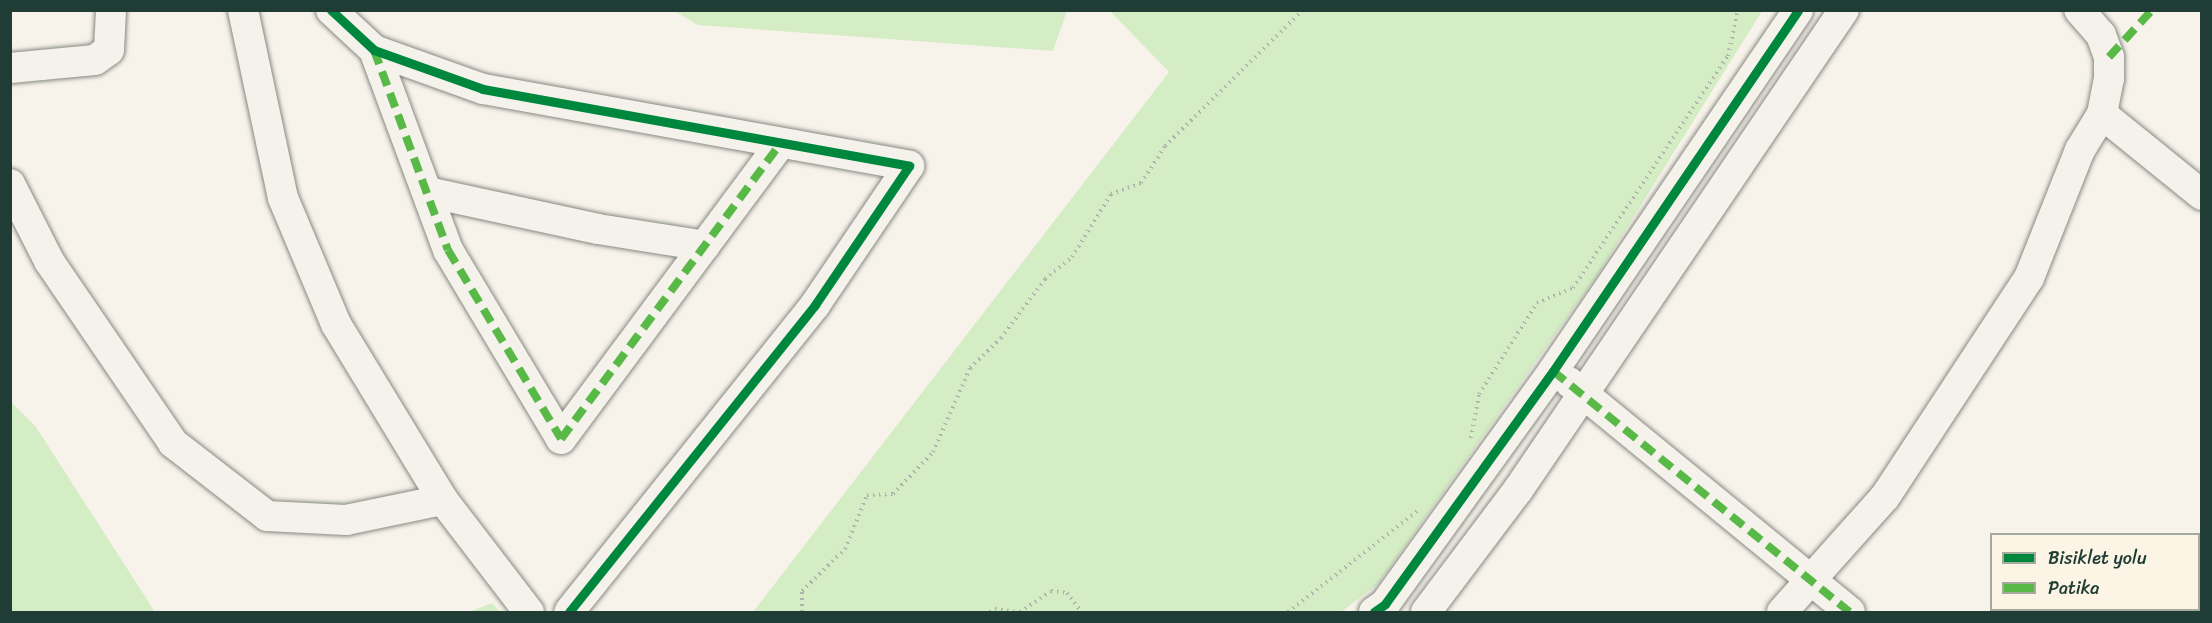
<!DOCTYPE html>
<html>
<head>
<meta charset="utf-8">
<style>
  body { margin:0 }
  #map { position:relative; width:2212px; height:623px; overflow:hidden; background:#f7f3ea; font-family:Sriracha,sans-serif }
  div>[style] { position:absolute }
  .green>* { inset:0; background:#d5edc5 }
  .path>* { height:4px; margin-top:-2px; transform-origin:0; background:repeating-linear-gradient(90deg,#b0b2ad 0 1.5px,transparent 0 6px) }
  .roads { filter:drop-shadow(0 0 2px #868984) drop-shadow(0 0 2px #868984) }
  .minor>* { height:30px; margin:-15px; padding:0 15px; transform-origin:15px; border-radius:15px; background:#f5f2ec }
  .quiet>* { height:8px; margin-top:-4px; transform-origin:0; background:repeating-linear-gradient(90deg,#58b947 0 15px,transparent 0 23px) }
  .cycleway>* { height:9px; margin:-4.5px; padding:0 4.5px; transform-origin:4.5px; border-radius:4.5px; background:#00873e }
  span { translate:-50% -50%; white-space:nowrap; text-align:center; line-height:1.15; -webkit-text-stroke:6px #fcf5e5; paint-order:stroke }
  .frame { position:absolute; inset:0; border:12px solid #1f3d34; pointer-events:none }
  .legend { position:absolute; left:1990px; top:533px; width:210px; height:78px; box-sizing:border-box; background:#fcf5e5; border:2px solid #a4ab9e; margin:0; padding:8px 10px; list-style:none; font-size:18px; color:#1f3d34 }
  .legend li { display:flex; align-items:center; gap:12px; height:30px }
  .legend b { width:30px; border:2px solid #a4ab9e }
</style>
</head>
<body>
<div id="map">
  <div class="green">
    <i style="clip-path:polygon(674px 11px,1067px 11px,1053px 51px,698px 25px)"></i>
    <i style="clip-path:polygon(1110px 11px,1762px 11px,1598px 274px,1378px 584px,1341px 612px,753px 612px,1169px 72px)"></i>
    <i style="clip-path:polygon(10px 401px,36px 427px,155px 612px,11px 612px)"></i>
    <i style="clip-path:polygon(492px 603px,500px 612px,469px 612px)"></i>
  </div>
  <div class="path">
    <i style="left:1471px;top:438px;width:45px;rotate:-79.7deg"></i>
    <i style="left:1479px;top:394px;width:108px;rotate:-57.5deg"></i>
    <i style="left:1537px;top:303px;width:39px;rotate:-23deg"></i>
    <i style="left:1573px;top:288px;width:279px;rotate:-56.3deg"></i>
    <i style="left:1728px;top:56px;width:47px;rotate:-77.7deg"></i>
    <i style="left:802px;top:612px;width:21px;rotate:-90deg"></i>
    <i style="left:802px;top:591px;width:60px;rotate:-44.3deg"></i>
    <i style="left:845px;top:549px;width:58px;rotate:-67.8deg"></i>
    <i style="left:867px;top:495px;width:26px;rotate:-2deg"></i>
    <i style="left:893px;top:494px;width:58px;rotate:-46.4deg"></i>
    <i style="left:933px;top:452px;width:92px;rotate:-66.2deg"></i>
    <i style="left:970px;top:368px;width:43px;rotate:-44.1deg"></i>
    <i style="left:1001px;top:338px;width:74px;rotate:-53.3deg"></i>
    <i style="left:1045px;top:279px;width:35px;rotate:-39deg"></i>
    <i style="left:1072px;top:257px;width:74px;rotate:-58.2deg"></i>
    <i style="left:1111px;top:194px;width:32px;rotate:-20deg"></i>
    <i style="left:1141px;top:183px;width:44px;rotate:-57deg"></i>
    <i style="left:1165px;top:146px;width:194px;rotate:-44.6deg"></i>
    <i style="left:990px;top:612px;width:6px;rotate:-31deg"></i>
    <i style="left:995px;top:609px;width:22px;rotate:8deg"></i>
    <i style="left:1020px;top:612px;width:37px;rotate:-34deg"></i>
    <i style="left:1051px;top:591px;width:16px;rotate:7deg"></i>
    <i style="left:1067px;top:593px;width:24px;rotate:52deg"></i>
    <i style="left:1288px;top:612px;width:167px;rotate:-38deg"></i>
  </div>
  <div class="roads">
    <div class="minor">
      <i style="left:243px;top:10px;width:192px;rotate:78deg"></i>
      <i style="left:283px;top:198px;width:137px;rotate:67.2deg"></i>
      <i style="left:336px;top:324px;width:206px;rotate:58.7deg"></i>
      <i style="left:443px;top:500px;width:141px;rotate:52.5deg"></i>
      <i style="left:331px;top:10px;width:59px;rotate:42.9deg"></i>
      <i style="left:374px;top:50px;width:116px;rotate:19.7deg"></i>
      <i style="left:483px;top:89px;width:433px;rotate:10.2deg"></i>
      <i style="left:909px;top:166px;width:168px;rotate:124.1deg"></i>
      <i style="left:815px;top:305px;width:393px;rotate:128.7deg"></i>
      <i style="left:374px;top:50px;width:213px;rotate:69.7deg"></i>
      <i style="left:448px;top:250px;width:220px;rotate:59.1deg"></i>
      <i style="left:561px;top:439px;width:367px;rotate:-53.4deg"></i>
      <i style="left:10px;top:68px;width:85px;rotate:-5.4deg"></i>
      <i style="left:95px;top:60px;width:17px;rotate:-36deg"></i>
      <i style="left:109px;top:50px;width:40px;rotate:-87.1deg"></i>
      <i style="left:2102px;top:114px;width:129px;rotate:39deg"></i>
      <i style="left:10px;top:184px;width:86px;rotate:63.1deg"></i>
      <i style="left:49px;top:261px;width:220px;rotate:55.7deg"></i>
      <i style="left:173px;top:443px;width:119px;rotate:37.8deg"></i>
      <i style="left:267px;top:516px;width:79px;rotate:2.9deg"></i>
      <i style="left:346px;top:520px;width:99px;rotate:-11.7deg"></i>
      <i style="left:427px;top:192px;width:175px;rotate:12.2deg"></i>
      <i style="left:598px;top:229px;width:108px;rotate:9deg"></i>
      <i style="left:1569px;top:382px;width:363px;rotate:39.3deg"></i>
      <i style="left:1374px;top:612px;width:14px;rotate:-36deg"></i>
      <i style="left:1385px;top:604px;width:287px;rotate:-54.2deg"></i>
      <i style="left:1553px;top:371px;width:436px;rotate:-55.8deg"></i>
      <i style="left:1426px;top:612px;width:153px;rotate:-53deg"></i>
      <i style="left:1518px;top:490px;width:580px;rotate:-55.82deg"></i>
      <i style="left:1782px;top:612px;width:154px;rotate:-48.2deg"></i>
      <i style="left:1885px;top:497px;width:262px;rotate:-56.7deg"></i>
      <i style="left:2029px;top:278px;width:138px;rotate:-68.3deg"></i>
      <i style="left:2080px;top:150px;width:42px;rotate:-58.6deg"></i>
      <i style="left:2102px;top:114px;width:36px;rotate:-79deg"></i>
      <i style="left:2109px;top:79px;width:22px;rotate:-90deg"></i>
      <i style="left:2109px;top:57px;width:23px;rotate:-110deg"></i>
      <i style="left:2101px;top:35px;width:33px;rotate:-131deg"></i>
    </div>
  </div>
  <div class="quiet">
    <i style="left:374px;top:50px;width:213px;rotate:69.7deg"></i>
    <i style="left:448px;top:250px;width:220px;rotate:59.1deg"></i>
    <i style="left:561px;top:439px;width:367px;rotate:-53.4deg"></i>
    <i style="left:2109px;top:57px;width:64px;rotate:-47.5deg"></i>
    <i style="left:1553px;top:371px;width:382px;rotate:39.1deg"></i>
  </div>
  <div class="cycleway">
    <i style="left:331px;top:10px;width:59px;rotate:42.9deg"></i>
    <i style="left:374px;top:50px;width:116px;rotate:19.7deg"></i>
    <i style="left:483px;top:89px;width:433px;rotate:10.2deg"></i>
    <i style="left:909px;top:166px;width:168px;rotate:124.1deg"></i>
    <i style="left:815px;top:305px;width:393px;rotate:128.7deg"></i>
    <i style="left:1374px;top:612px;width:14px;rotate:-36deg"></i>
    <i style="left:1385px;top:604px;width:287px;rotate:-54.2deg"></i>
    <i style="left:1553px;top:371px;width:436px;rotate:-55.8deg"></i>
  </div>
  <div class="frame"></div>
  <ul class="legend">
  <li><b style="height:8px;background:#00873e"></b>Bisiklet yolu</li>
  <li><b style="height:8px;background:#58b947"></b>Patika</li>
  </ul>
</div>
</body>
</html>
